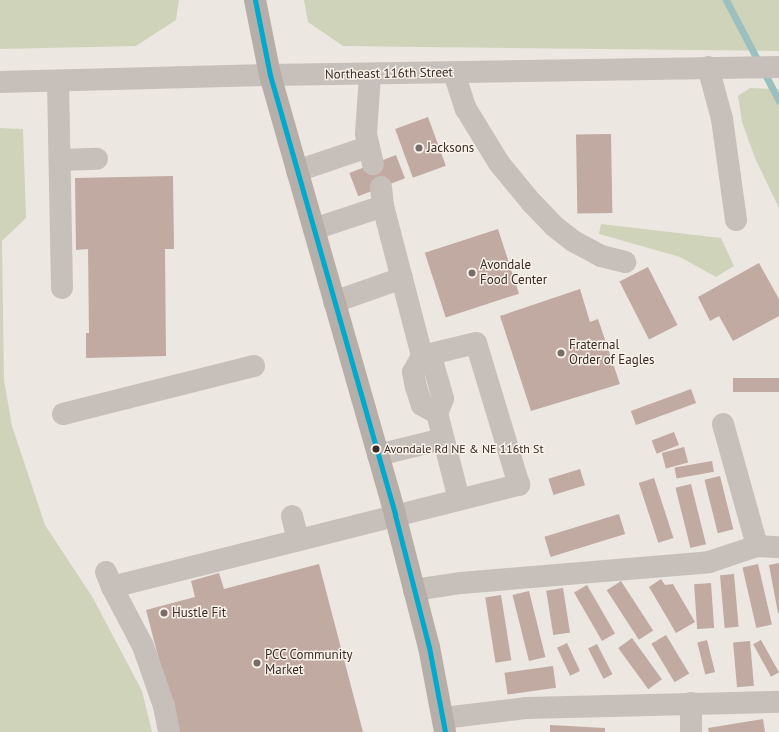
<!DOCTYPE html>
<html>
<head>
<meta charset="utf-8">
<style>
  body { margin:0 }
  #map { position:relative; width:779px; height:732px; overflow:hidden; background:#ede7e1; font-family:"PT Sans",sans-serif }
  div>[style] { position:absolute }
  .green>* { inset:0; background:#cfd3ba }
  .stream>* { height:7px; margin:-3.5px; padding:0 3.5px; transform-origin:3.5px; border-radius:3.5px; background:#9cc0bf }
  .building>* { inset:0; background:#c1aaa2; transform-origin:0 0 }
  .minor>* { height:22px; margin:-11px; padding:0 11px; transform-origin:11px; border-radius:11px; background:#c6bfba }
  .major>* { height:22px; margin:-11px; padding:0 11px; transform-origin:11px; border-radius:11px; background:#b5aea9 }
  .bus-1>* { height:5px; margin:-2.5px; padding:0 2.5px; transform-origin:2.5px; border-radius:2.5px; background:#00a9ce }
  .dots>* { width:11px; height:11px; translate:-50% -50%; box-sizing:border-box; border:2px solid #faf1e8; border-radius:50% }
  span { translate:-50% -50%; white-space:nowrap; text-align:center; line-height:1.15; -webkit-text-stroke:3px #faf1e8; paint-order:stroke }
  .bus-label { font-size:12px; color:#372c28 }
  .left { translate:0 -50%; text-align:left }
  .street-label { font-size:13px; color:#372c28 }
  .poi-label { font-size:13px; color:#372c28 }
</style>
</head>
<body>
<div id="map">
  <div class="green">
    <i style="clip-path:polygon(0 0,179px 0,176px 20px,136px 46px,0 49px)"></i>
    <i style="clip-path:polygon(304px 0,779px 0,779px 51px,343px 46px,308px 22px)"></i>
    <i style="clip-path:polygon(750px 88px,779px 89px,779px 208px,755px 158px,742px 122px,738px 96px)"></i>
    <i style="clip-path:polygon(0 128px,23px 129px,26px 218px,2px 241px,4px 380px,12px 426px,45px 525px,93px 598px,142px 691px,152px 732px,0 732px)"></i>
    <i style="clip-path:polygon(601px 224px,721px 238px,734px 266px,716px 277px,680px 257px,599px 234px)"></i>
  </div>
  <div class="stream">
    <i style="left:726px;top:0;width:114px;rotate:62.3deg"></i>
  </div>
  <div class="building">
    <i style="left:428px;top:117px;width:52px;height:35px;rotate:70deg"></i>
    <i style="left:611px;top:134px;width:79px;height:35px;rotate:89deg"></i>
    <i style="left:396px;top:155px;width:25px;height:50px;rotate:69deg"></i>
    <i style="clip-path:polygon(173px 176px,174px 249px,165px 249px,166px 356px,86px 358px,86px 333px,89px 333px,88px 249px,76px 250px,75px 178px)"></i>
    <i style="left:498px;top:229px;width:68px;height:77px;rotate:72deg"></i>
    <i style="clip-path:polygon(759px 263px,779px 299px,779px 316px,733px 341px,719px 316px,710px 321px,698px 297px)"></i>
    <i style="left:648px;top:267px;width:65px;height:32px;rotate:63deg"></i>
    <i style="clip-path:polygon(580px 289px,590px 322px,598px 319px,620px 384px,531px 411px,500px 316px)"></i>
    <i style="left:779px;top:378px;width:14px;height:46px;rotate:90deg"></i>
    <i style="left:691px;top:389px;width:15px;height:64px;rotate:70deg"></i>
    <i style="left:674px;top:432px;width:14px;height:24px;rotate:69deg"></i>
    <i style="left:684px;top:447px;width:16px;height:23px;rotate:75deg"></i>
    <i style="left:712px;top:461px;width:11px;height:38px;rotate:80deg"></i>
    <i style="left:580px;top:469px;width:17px;height:33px;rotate:73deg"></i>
    <i style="left:720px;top:476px;width:55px;height:16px;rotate:76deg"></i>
    <i style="left:654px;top:478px;width:63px;height:16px;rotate:72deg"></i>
    <i style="left:691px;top:484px;width:62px;height:16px;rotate:76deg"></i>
    <i style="left:619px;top:514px;width:21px;height:78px;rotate:73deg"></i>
    <i style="clip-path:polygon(779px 563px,779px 613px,778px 613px,769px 565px)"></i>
    <i style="clip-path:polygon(319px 564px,363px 732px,178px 732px,146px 610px,195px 597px,191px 581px,219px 573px,224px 589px)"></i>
    <i style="left:758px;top:564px;width:62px;height:16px;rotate:77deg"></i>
    <i style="left:734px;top:574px;width:53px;height:14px;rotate:85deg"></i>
    <i style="clip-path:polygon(661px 579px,665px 585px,673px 584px,695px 622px,676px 633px,649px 587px)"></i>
    <i style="left:621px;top:581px;width:59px;height:17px;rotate:57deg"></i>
    <i style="left:711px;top:583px;width:45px;height:17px;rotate:86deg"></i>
    <i style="left:587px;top:585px;width:56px;height:15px;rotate:60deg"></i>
    <i style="left:563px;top:588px;width:45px;height:17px;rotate:81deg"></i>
    <i style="left:529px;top:591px;width:68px;height:17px;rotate:76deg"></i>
    <i style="left:501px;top:595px;width:66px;height:16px;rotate:81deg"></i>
    <i style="left:666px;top:635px;width:45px;height:17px;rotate:59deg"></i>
    <i style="left:632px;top:638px;width:51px;height:17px;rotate:54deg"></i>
    <i style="left:707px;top:640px;width:33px;height:10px;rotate:76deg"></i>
    <i style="left:761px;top:640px;width:37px;height:9px;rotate:61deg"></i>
    <i style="left:750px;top:641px;width:45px;height:17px;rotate:85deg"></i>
    <i style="left:567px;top:643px;width:31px;height:11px;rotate:65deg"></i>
    <i style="left:597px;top:644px;width:34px;height:10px;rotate:63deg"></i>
    <i style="left:553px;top:666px;width:22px;height:49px;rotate:82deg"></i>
    <i style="clip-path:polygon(763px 719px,765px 732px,709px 732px,708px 728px)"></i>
    <i style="clip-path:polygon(550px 725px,605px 728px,605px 732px,550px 732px)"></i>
  </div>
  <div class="minor">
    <i style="left:708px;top:67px;width:54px;rotate:74.9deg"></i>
    <i style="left:722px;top:119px;width:102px;rotate:82.1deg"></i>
    <i style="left:454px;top:73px;width:38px;rotate:72deg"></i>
    <i style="left:466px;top:109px;width:63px;rotate:58.6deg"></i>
    <i style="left:499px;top:163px;width:50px;rotate:50.6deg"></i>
    <i style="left:531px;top:202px;width:33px;rotate:46deg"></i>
    <i style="left:554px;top:226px;width:24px;rotate:38deg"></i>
    <i style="left:573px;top:241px;width:32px;rotate:28deg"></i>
    <i style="left:601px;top:256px;width:25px;rotate:14deg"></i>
    <i style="left:370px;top:75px;width:59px;rotate:93.9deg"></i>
    <i style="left:366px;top:134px;width:31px;rotate:77deg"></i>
    <i style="left:58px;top:81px;width:207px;rotate:88.9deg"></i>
    <i style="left:0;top:82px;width:270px;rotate:-1.5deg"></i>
    <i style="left:270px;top:75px;width:509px;rotate:-0.9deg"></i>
    <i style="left:60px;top:160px;width:37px;rotate:-2deg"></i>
    <i style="left:297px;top:171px;width:75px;rotate:-18.7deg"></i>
    <i style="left:381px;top:187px;width:19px;rotate:84deg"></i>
    <i style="left:383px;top:206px;width:155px;rotate:75.4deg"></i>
    <i style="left:422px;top:356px;width:16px;rotate:43deg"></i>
    <i style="left:434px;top:367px;width:33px;rotate:74deg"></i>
    <i style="left:443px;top:399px;width:15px;rotate:113deg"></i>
    <i style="left:437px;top:413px;width:89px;rotate:75.7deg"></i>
    <i style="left:314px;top:229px;width:73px;rotate:-18.4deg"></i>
    <i style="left:334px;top:302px;width:72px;rotate:-19.4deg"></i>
    <i style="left:63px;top:414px;width:197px;rotate:-14.1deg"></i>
    <i style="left:723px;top:424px;width:127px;rotate:74.4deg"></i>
    <i style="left:378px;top:455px;width:67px;rotate:-13.8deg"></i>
    <i style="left:292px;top:516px;width:25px;rotate:76deg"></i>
    <i style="left:106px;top:572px;width:16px;rotate:68deg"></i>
    <i style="left:112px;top:587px;width:420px;rotate:-14.1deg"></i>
    <i style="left:519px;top:485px;width:148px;rotate:-106.8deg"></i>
    <i style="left:476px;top:343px;width:56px;rotate:166.5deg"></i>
    <i style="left:422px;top:356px;width:18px;rotate:119deg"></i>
    <i style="left:413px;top:372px;width:15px;rotate:79deg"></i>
    <i style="left:416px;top:387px;width:19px;rotate:72deg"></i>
    <i style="left:422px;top:405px;width:17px;rotate:28deg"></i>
    <i style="left:112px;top:587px;width:67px;rotate:62.3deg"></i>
    <i style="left:143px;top:646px;width:64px;rotate:70.7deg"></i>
    <i style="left:164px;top:706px;width:26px;rotate:79deg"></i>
    <i style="left:414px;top:590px;width:48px;rotate:-8.5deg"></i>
    <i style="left:461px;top:583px;width:249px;rotate:-4.8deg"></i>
    <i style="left:709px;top:562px;width:51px;rotate:-18.4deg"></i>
    <i style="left:757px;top:546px;width:22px;rotate:3deg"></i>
    <i style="left:443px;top:718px;width:85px;rotate:-6.8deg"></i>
    <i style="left:527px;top:708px;width:252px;rotate:-1.4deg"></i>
    <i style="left:691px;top:732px;width:29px;rotate:-90deg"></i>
  </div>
  <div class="major">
    <i style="left:255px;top:0;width:76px;rotate:78.7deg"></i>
    <i style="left:270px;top:75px;width:457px;rotate:74.1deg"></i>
    <i style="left:395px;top:515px;width:136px;rotate:75.6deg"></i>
    <i style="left:429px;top:647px;width:86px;rotate:79.3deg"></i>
  </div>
  <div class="bus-1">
    <i style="left:255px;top:0;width:76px;rotate:78.7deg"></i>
    <i style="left:270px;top:75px;width:457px;rotate:74.1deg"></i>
    <i style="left:395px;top:515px;width:136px;rotate:75.6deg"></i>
    <i style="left:429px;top:647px;width:86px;rotate:79.3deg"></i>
  </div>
  <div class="dots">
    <i style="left:419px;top:148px;background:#776d69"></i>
    <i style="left:472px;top:273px;background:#776d69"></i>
    <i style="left:561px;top:353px;background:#776d69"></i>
    <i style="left:376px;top:449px;background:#372c28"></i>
    <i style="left:164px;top:613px;background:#776d69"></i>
    <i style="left:257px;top:663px;background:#776d69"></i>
  </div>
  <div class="bus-label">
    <span class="left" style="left:384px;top:449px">Avondale Rd NE &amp; NE 116th St</span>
  </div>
  <div class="street-label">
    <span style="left:389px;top:74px;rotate:-1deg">Northeast 116th Street</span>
  </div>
  <div class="poi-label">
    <span class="left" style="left:427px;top:148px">Jacksons</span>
    <span class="left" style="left:480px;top:273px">Avondale<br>Food Center</span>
    <span class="left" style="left:569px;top:353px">Fraternal<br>Order of Eagles</span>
    <span class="left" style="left:172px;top:613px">Hustle Fit</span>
    <span class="left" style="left:265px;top:663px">PCC Community<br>Market</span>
  </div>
</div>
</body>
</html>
